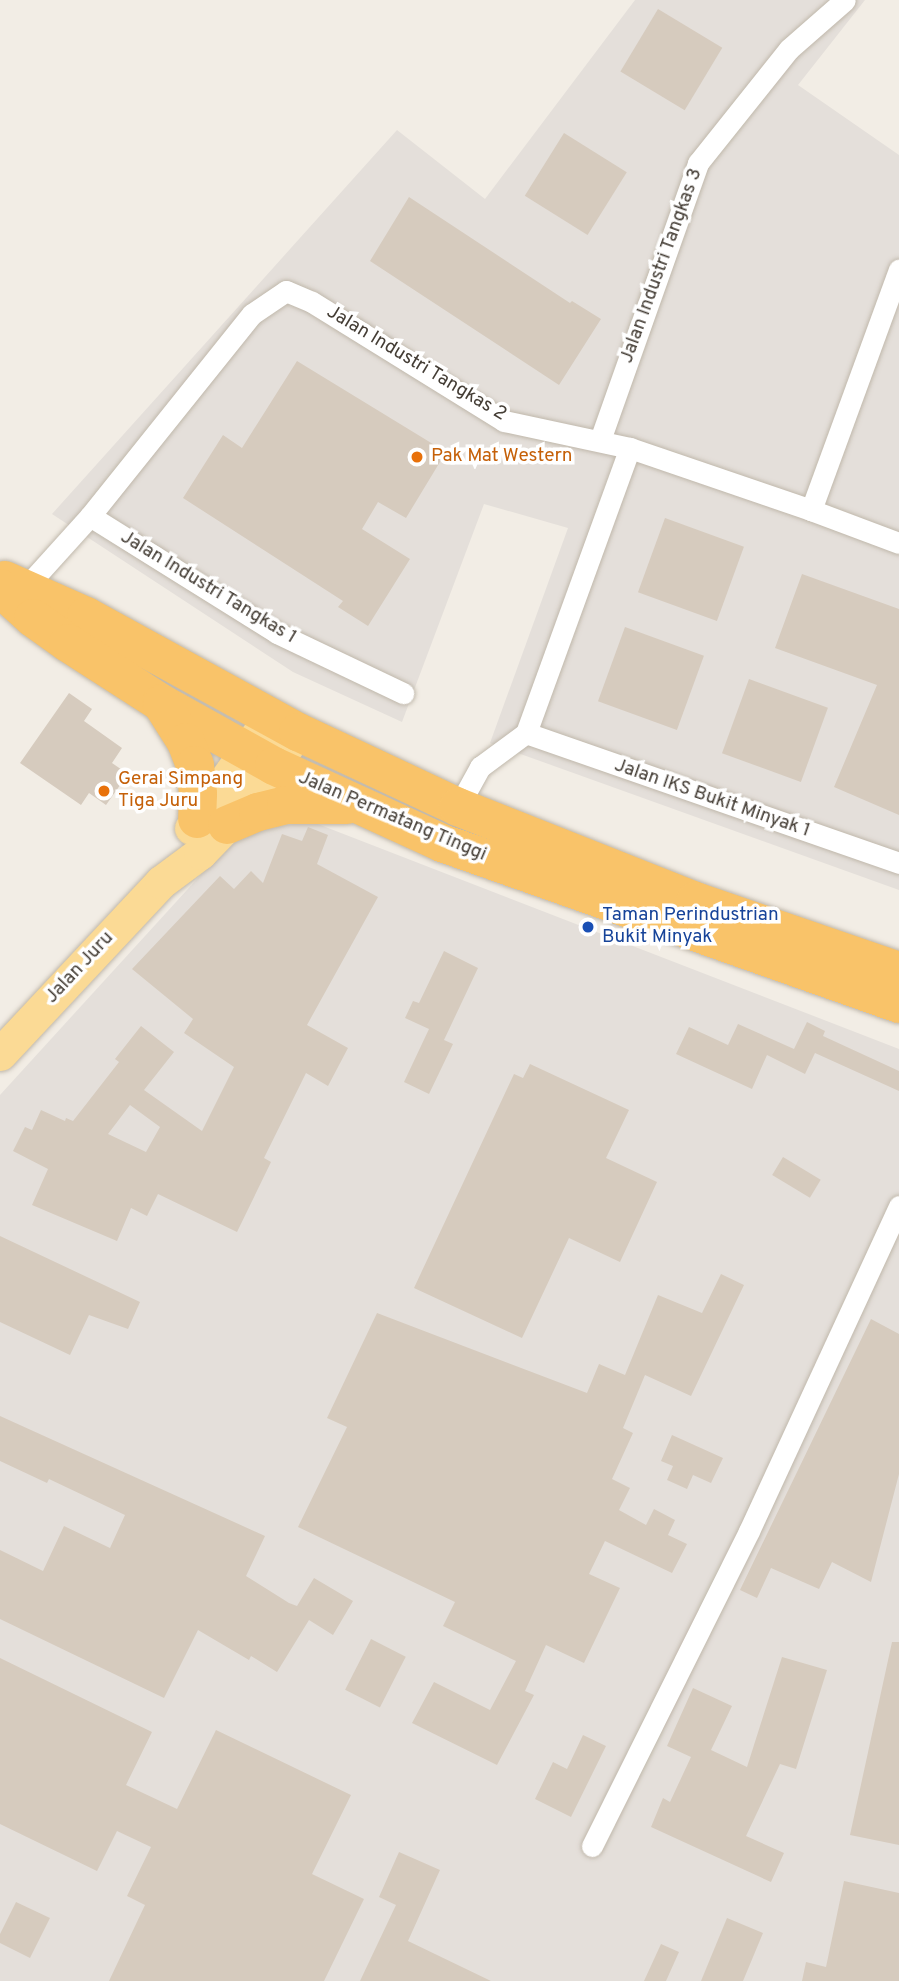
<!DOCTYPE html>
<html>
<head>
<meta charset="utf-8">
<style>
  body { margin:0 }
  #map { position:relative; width:899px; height:1981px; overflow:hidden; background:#f2ede5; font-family:Overpass,sans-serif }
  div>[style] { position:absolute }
  .industrial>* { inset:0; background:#e4dfda }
  .building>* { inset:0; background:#d6cbbe; transform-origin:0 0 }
  .roads { filter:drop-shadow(0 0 2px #c0b8ab) drop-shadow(0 0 2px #c0b8ab) }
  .street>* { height:21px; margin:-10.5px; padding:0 10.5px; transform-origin:10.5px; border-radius:10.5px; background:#fff }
  .primary>* { height:33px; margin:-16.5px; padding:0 16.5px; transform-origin:16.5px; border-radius:16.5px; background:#fbda95 }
  .highway>* { height:38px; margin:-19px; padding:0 19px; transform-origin:19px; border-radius:19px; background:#f9c369 }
  .dots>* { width:19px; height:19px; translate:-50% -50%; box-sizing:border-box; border:4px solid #fff; border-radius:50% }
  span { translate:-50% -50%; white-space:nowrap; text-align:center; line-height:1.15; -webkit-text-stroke:7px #fff; paint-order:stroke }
  .street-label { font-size:19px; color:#443d35 }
  .food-label { font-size:19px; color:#c56008 }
  .left { translate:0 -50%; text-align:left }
  .transit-label { font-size:19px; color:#164399 }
</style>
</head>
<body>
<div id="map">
  <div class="industrial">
    <i style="clip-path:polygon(635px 0,865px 0,798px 85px,899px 155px,899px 890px,490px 743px,568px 528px,484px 504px,402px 722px,293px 672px,52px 514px,397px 130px,485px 199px)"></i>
    <i style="clip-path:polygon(310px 821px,899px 1049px,899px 1981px,0 1981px,0 1095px,238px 834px)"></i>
  </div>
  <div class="building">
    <i style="left:658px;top:9px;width:75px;height:73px;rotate:31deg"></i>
    <i style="left:564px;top:133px;width:74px;height:74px;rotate:32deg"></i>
    <i style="clip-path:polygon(409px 197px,570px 303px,572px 301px,601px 319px,559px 385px,370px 261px)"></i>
    <i style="clip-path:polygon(297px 361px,446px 452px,406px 518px,378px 502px,362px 529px,410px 559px,368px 626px,338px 607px,343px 601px,183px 498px,223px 435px,242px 448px)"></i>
    <i style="left:665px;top:518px;width:84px;height:79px;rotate:20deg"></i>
    <i style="clip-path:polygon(802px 574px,899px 609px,899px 815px,834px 787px,877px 685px,775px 648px)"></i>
    <i style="left:625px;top:627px;width:84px;height:79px;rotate:20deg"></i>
    <i style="left:749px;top:679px;width:84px;height:79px;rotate:20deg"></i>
    <i style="clip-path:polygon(69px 693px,92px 709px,84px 721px,122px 748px,112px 763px,128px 774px,106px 805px,89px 793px,81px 805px,20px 763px)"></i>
    <i style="clip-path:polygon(evenodd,308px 827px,328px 835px,317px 864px,378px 897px,307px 1025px,348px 1048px,328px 1086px,306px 1073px,264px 1158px,271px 1162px,237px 1232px,158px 1194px,147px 1216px,131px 1208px,117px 1241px,32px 1205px,48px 1169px,13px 1151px,25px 1127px,32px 1130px,41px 1110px,65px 1121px,66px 1118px,73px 1121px,119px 1062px,115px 1059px,141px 1026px,174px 1052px,144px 1090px,202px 1131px,234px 1067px,184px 1033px,193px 1019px,132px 969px,220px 876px,234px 889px,251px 871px,263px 883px,282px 834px,302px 841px,308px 827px,130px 1105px,160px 1127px,146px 1152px,108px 1134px,130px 1105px)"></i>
    <i style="clip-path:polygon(444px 951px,478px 968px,444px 1040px,453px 1044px,429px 1094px,404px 1082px,429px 1029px,405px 1018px,413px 1001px,419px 1003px)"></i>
    <i style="clip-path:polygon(807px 1022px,825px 1031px,823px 1036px,899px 1071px,899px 1091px,815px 1053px,805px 1074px,767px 1055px,752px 1089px,676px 1054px,689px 1027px,728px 1045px,738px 1024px,794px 1049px)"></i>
    <i style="clip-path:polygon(530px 1064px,629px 1110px,606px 1158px,657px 1182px,620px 1262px,569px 1238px,522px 1338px,414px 1288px,514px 1074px,523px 1078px)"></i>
    <i style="left:783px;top:1157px;width:44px;height:21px;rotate:31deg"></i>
    <i style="clip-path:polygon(0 1236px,140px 1302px,128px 1329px,89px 1315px,70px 1355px,0 1322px)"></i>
    <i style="clip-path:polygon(721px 1274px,744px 1285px,691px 1396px,645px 1375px,623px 1428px,633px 1433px,612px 1479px,630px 1488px,619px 1510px,646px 1525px,654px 1509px,675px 1520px,668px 1535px,687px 1544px,672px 1573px,605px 1541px,589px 1574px,620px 1588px,584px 1663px,546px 1645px,525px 1691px,534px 1695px,497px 1765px,412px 1723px,434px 1682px,490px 1710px,516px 1661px,443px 1626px,455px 1602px,298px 1527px,347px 1427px,327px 1418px,377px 1313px,587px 1393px,599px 1364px,625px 1375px,658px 1295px,702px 1313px)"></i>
    <i style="clip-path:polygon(871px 1319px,899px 1334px,899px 1474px,871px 1582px,832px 1562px,819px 1589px,771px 1568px,757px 1598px,740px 1590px)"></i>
    <i style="clip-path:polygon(0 1416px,265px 1536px,246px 1576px,289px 1603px,297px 1606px,314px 1578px,353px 1601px,333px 1635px,309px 1620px,277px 1672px,251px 1656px,249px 1660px,198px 1630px,164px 1698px,0 1619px,0 1550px,43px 1571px,64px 1526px,110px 1548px,125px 1515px,49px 1479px,47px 1483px,0 1461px)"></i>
    <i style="clip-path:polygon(672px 1435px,723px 1458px,711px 1483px,693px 1475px,687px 1489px,667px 1480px,673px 1466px,661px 1461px)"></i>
    <i style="left:371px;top:1639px;width:39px;height:57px;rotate:27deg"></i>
    <i style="clip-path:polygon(892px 1642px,899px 1642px,899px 1845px,850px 1835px)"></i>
    <i style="clip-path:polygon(782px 1657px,827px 1670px,796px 1769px,780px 1764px,746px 1836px,784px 1853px,771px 1882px,651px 1827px,663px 1798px,670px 1802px,691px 1757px,667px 1746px,693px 1688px,732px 1706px,711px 1750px,747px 1767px)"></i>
    <i style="clip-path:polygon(0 1658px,152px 1732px,126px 1785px,177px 1809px,216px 1730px,351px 1795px,312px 1874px,364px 1899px,324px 1981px,109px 1981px,145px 1905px,127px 1896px,151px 1847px,117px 1831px,97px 1871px,0 1824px)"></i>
    <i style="clip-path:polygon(583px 1735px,606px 1746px,571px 1817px,535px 1799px,553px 1762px,567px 1769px)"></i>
    <i style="clip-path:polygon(399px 1852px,440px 1870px,408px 1941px,491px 1981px,360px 1981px,396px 1905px,379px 1897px)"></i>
    <i style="clip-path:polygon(844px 1881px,899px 1893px,899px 1981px,802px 1981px,806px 1962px,826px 1967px)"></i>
    <i style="clip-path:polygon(16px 1902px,50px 1918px,30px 1958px,0 1943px,0 1934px)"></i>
    <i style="clip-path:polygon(727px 1918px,763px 1933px,743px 1981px,701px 1981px)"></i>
    <i style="clip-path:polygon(661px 1944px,679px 1952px,666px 1981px,644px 1981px)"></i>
  </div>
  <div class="roads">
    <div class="street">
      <i style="left:600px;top:440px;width:294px;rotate:-70.5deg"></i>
      <i style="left:698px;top:163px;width:146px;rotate:-51.4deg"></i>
      <i style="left:789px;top:49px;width:74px;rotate:-41.2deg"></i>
      <i style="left:811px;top:510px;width:256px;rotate:-69.9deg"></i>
      <i style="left:90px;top:516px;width:221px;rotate:32deg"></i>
      <i style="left:277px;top:633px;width:140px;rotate:25.5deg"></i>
      <i style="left:25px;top:588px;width:97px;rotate:-47.9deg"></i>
      <i style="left:90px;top:516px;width:259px;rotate:-51.3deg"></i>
      <i style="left:252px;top:314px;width:41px;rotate:-34.1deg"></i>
      <i style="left:286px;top:291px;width:28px;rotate:23deg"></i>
      <i style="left:312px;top:302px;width:226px;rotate:31.8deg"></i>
      <i style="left:504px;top:421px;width:129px;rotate:12.1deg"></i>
      <i style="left:630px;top:448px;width:191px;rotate:18.9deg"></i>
      <i style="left:811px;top:510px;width:94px;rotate:20.6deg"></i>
      <i style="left:526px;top:733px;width:395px;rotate:19.2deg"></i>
      <i style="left:458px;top:807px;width:46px;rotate:-61.2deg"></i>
      <i style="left:480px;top:767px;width:57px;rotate:-36.5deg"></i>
      <i style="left:526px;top:733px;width:303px;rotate:-70deg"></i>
      <i style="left:592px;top:1846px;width:352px;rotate:-63.5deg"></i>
      <i style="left:749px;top:1531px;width:358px;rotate:-65.2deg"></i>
    </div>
    <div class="primary">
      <i style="left:191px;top:828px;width:136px;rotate:-54.6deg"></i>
      <i style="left:0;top:1054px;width:236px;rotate:-46.9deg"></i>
      <i style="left:161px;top:882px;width:49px;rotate:-36.6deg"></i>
      <i style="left:200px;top:853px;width:39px;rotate:-46deg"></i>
      <i style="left:227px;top:825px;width:117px;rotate:-52.6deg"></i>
    </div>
    <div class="highway">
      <i style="left:5px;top:580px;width:89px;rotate:24deg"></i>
      <i style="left:86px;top:616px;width:242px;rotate:28.7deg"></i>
      <i style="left:298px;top:732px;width:177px;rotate:25.1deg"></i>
      <i style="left:458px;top:807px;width:255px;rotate:21.6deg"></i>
      <i style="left:695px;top:901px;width:216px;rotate:18.9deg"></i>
      <i style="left:0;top:588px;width:45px;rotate:42.3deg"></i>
      <i style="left:33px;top:618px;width:43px;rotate:35.5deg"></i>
      <i style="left:68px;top:643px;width:111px;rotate:32.8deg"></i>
      <i style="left:161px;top:703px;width:129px;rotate:29.1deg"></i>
      <i style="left:274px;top:766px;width:185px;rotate:24.6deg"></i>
      <i style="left:442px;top:843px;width:485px;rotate:19.4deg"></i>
      <i style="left:162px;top:704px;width:45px;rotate:57.7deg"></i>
      <i style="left:186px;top:742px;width:25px;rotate:69deg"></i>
      <i style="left:195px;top:765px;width:29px;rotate:84deg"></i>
      <i style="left:198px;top:794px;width:25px;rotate:92deg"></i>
      <i style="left:227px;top:825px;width:34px;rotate:-23deg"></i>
      <i style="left:258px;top:812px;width:29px;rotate:-14deg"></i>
      <i style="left:286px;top:805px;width:61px"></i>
    </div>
  </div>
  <div class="dots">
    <i style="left:417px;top:457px;background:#e8710a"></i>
    <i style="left:104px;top:791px;background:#e8710a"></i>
    <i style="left:588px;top:927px;background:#1a4fb4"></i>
  </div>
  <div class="street-label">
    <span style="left:662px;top:266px;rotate:-70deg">Jalan Industri Tangkas 3</span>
    <span style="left:416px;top:364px;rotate:31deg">Jalan Industri Tangkas 2</span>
    <span style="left:208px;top:588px;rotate:31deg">Jalan Industri Tangkas 1</span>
    <span style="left:712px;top:799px;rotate:19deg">Jalan IKS Bukit Minyak 1</span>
    <span style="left:392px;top:817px;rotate:23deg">Jalan Permatang Tinggi</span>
    <span style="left:80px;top:968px;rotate:-47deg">Jalan Juru</span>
  </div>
  <div class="food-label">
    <span class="left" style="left:431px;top:457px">Pak Mat Western</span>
    <span class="left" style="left:118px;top:791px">Gerai Simpang<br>Tiga Juru</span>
  </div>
  <div class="transit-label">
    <span class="left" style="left:602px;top:927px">Taman Perindustrian<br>Bukit Minyak</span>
  </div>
</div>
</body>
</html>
